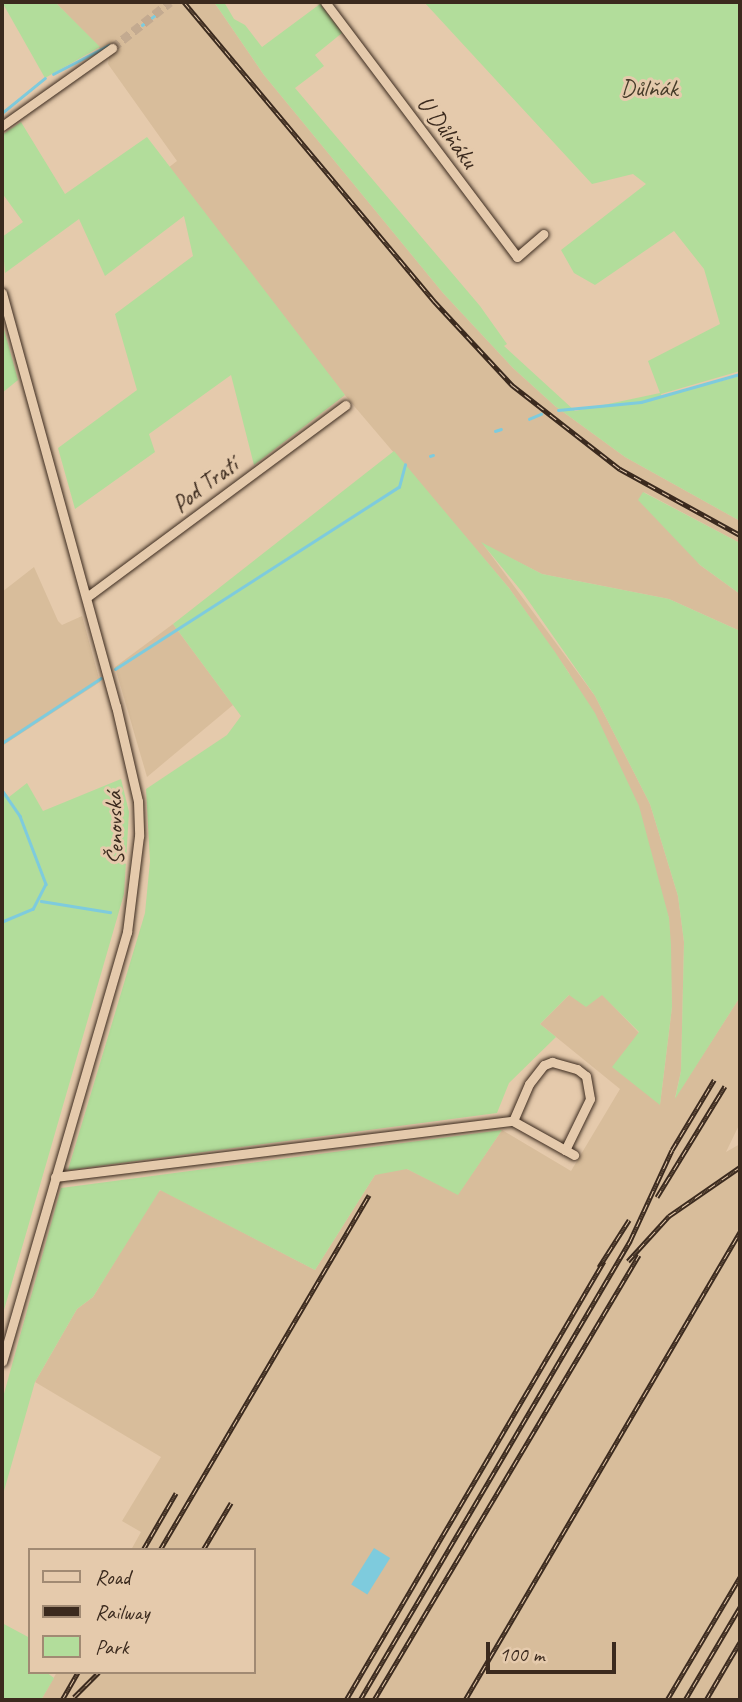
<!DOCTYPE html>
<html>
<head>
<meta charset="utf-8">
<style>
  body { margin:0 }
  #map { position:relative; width:742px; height:1702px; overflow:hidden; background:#e5caac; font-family:Caveat,sans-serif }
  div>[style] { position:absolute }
  .built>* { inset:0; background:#d8bd9b }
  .green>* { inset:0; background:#b2dd9b }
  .water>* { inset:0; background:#7ecbdd; transform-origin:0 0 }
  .stream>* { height:2.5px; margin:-1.25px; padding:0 1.25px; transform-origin:1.25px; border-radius:1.25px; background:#7ecbdd }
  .minor-tunnel>* { height:9px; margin-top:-4.5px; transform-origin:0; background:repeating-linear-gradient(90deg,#c3aa90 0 9px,transparent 0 13.5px) }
  .roads { filter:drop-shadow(0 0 2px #3b2a1e) drop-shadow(0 0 2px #3b2a1e) }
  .minor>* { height:9px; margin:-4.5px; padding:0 4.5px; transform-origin:4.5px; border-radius:4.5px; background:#e5caac }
  .rail>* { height:5px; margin-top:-2.5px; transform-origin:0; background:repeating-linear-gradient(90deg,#e5caac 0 8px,#3b2a1e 0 16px); box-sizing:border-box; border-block:2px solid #3b2a1e }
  span { translate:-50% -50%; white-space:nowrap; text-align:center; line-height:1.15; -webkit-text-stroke:6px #e5caac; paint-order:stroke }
  .park-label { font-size:24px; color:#473c2a }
  .street-label { font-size:24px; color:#3b2a1e }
  .frame { position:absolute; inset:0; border:4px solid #3b2a1e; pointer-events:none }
  .legend { position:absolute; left:28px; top:1548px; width:228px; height:126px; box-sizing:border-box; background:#e5caac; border:2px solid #a18a73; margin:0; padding:9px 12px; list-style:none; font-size:21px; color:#3b2a1e }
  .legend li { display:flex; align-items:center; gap:14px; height:35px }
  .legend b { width:35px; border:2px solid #a18a73 }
  .scale { position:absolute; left:486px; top:1642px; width:130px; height:32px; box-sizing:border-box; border:4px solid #3b2a1e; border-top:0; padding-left:9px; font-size:21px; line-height:24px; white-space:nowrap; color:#3b2a1e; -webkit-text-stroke:5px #e5caac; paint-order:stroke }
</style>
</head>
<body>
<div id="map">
  <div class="built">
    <i style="clip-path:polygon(55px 2px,214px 2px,264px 75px,443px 293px,513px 368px,555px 406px,625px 457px,740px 521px,740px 543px,644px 492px,700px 565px,740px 594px,740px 631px,669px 599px,542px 574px,483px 544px,595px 696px,650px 804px,678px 896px,684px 942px,681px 1071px,675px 1098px,740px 997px,740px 1123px,726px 1152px,740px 1144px,740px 1700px,41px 1700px,57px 1672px,254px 1672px,254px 1550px,131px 1550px,141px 1532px,122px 1521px,161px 1457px,35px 1382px,77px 1309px,93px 1297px,157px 1193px,161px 1190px,315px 1270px,375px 1175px,392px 1168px,407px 1169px,458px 1194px,502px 1130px,571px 1171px,620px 1089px,540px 1024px,569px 995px,602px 994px,639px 1033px,660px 1105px,672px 1007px,669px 918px,569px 673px,509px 588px,303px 346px,168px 168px,177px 161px,108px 64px,109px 58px)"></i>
    <i style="clip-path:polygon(34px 567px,58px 621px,62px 625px,82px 616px,100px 682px,2px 746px,2px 592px)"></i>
    <i style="clip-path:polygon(173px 624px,233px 705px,147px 777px,115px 667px)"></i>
  </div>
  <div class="green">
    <i style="clip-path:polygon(2px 2px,55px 2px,100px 47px,45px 78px)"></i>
    <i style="clip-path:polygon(214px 2px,224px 2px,234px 19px,245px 25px,262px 47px,320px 4px,342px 33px,315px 55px,324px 66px,295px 88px,480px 306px,507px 344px,504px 346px,575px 411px,660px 393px,648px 361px,720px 324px,704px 269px,674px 231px,595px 285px,574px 273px,561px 250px,646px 184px,633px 174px,592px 184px,424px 2px,740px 2px,740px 371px,661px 394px,662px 397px,740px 376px,740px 521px,625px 457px,555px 406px,513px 368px,443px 293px,264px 75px)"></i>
    <i style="clip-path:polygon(21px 122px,65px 194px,147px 137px,345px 395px,254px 465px,231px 375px,149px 434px,155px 452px,75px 509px,58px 448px,137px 390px,115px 314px,193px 256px,184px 216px,105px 276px,79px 219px,5px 273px,2px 237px,23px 222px,2px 193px,2px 135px)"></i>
    <i style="clip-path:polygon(2px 322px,18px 380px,2px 393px)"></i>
    <i style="clip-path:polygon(394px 451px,509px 588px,555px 652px,595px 713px,639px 806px,669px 918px,671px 945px,672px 1007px,660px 1105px,612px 1067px,639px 1032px,602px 995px,586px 1007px,569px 995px,540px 1024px,556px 1037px,509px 1083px,497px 1113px,68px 1170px,145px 913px,150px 861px,146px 789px,227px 735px,241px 716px,173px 624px)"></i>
    <i style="clip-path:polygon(643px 492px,740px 543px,740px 594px,700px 565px,638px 500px)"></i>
    <i style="clip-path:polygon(481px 542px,542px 574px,669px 599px,740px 631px,740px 997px,675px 1099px,681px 1071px,684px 942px,678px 896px,650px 804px,595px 696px,523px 593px)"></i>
    <i style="clip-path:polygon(121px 779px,129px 812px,124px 894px,2px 1317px,2px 789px,9px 797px,27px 783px,43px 811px)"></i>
    <i style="clip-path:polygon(502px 1130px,458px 1195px,407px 1169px,375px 1175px,315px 1270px,160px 1190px,93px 1297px,77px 1309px,35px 1382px,2px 1498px,2px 1401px,61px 1188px)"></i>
    <i style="clip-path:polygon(2px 1623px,30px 1638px,30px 1672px,46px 1672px,54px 1678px,41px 1700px,2px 1700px)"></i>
  </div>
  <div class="water">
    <i style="left:374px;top:1548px;width:19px;height:43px;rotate:32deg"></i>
  </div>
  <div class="stream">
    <i style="left:142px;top:25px;width:15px;rotate:-37deg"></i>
    <i style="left:53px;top:74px;width:63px;rotate:-27.4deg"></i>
    <i style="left:2px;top:113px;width:55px;rotate:-39.1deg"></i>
    <i style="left:558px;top:410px;width:83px;rotate:-5.5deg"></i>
    <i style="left:641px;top:402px;width:103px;rotate:-15.8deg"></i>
    <i style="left:529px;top:419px;width:13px;rotate:-23deg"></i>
    <i style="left:495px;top:431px;width:6px;rotate:-18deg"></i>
    <i style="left:430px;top:456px;width:3px;rotate:-18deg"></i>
    <i style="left:115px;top:669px;width:337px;rotate:-32.7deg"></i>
    <i style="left:399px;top:487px;width:23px;rotate:-75deg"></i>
    <i style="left:2px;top:743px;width:118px;rotate:-33.3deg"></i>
    <i style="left:2px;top:790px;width:32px;rotate:55deg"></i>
    <i style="left:20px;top:816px;width:73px;rotate:69.1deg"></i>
    <i style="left:46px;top:884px;width:28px;rotate:117deg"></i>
    <i style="left:33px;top:909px;width:34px;rotate:157deg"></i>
    <i style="left:41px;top:901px;width:70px;rotate:9.1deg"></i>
  </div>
  <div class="minor-tunnel">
    <i style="left:112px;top:48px;width:74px;rotate:-38.4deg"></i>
  </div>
  <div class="roads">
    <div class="minor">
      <i style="left:325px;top:2px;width:319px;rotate:53deg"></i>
      <i style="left:517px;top:257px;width:35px;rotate:-41deg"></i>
      <i style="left:2px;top:126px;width:135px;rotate:-35.3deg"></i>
      <i style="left:2px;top:293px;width:428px;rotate:74.6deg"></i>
      <i style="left:116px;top:706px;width:98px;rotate:77deg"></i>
      <i style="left:138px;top:801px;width:35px;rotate:88deg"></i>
      <i style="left:139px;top:836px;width:97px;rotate:97.1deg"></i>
      <i style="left:127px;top:932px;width:447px;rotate:106.2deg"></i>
      <i style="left:87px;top:597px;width:322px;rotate:-36.6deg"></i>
      <i style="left:513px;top:1121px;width:40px;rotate:-66.6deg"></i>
      <i style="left:529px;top:1084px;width:24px;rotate:-52deg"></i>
      <i style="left:544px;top:1065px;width:9px;rotate:-21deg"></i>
      <i style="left:552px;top:1062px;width:26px;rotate:16deg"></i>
      <i style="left:577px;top:1069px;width:11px;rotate:38deg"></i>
      <i style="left:586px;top:1076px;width:23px;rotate:80deg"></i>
      <i style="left:590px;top:1099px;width:57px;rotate:116.1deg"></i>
      <i style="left:55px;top:1177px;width:461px;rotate:-7deg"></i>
      <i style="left:513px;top:1121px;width:70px;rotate:29.1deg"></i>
    </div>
  </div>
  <div class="rail">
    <i style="left:184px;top:2px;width:390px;rotate:50.1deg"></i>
    <i style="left:434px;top:301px;width:115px;rotate:47.1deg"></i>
    <i style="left:512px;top:385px;width:137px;rotate:37.9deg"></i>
    <i style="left:620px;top:469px;width:137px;rotate:28.8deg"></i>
    <i style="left:657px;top:1197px;width:130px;rotate:-58.5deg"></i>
    <i style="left:628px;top:1261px;width:61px;rotate:-47.7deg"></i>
    <i style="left:669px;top:1216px;width:86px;rotate:-34.6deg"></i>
    <i style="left:599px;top:1267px;width:56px;rotate:-57.4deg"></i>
    <i style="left:143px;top:1550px;width:66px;rotate:-59.9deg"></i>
    <i style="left:160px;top:1550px;width:412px;rotate:-59.5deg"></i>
    <i style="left:203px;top:1550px;width:55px;rotate:-59.2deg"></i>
    <i style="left:74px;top:1697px;width:35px;rotate:-45deg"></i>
    <i style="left:62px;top:1700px;width:32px;rotate:-60deg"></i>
    <i style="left:346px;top:1700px;width:509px;rotate:-59.56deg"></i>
    <i style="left:360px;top:1700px;width:533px;rotate:-59.53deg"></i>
    <i style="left:630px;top:1241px;width:100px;rotate:-65.2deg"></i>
    <i style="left:672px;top:1150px;width:82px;rotate:-59deg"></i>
    <i style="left:374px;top:1700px;width:518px;rotate:-59.23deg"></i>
    <i style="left:465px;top:1700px;width:543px;rotate:-59.56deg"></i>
    <i style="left:667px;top:1700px;width:143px;rotate:-59.3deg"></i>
    <i style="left:685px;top:1700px;width:108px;rotate:-59.4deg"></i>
    <i style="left:706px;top:1700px;width:67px;rotate:-59.6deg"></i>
  </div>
  <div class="park-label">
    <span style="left:649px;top:89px">Důlňák</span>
  </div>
  <div class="street-label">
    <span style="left:447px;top:132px;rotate:53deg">U Důlňáku</span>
    <span style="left:205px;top:485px;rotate:-37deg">Pod Tratí</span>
    <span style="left:115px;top:828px;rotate:-92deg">Šenovská</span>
  </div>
  <div class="frame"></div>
  <ul class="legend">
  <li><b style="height:9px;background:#e5caac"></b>Road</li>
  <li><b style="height:9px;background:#3b2a1e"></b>Railway</li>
  <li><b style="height:19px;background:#b2dd9b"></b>Park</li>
  </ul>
  <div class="scale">100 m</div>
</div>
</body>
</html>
